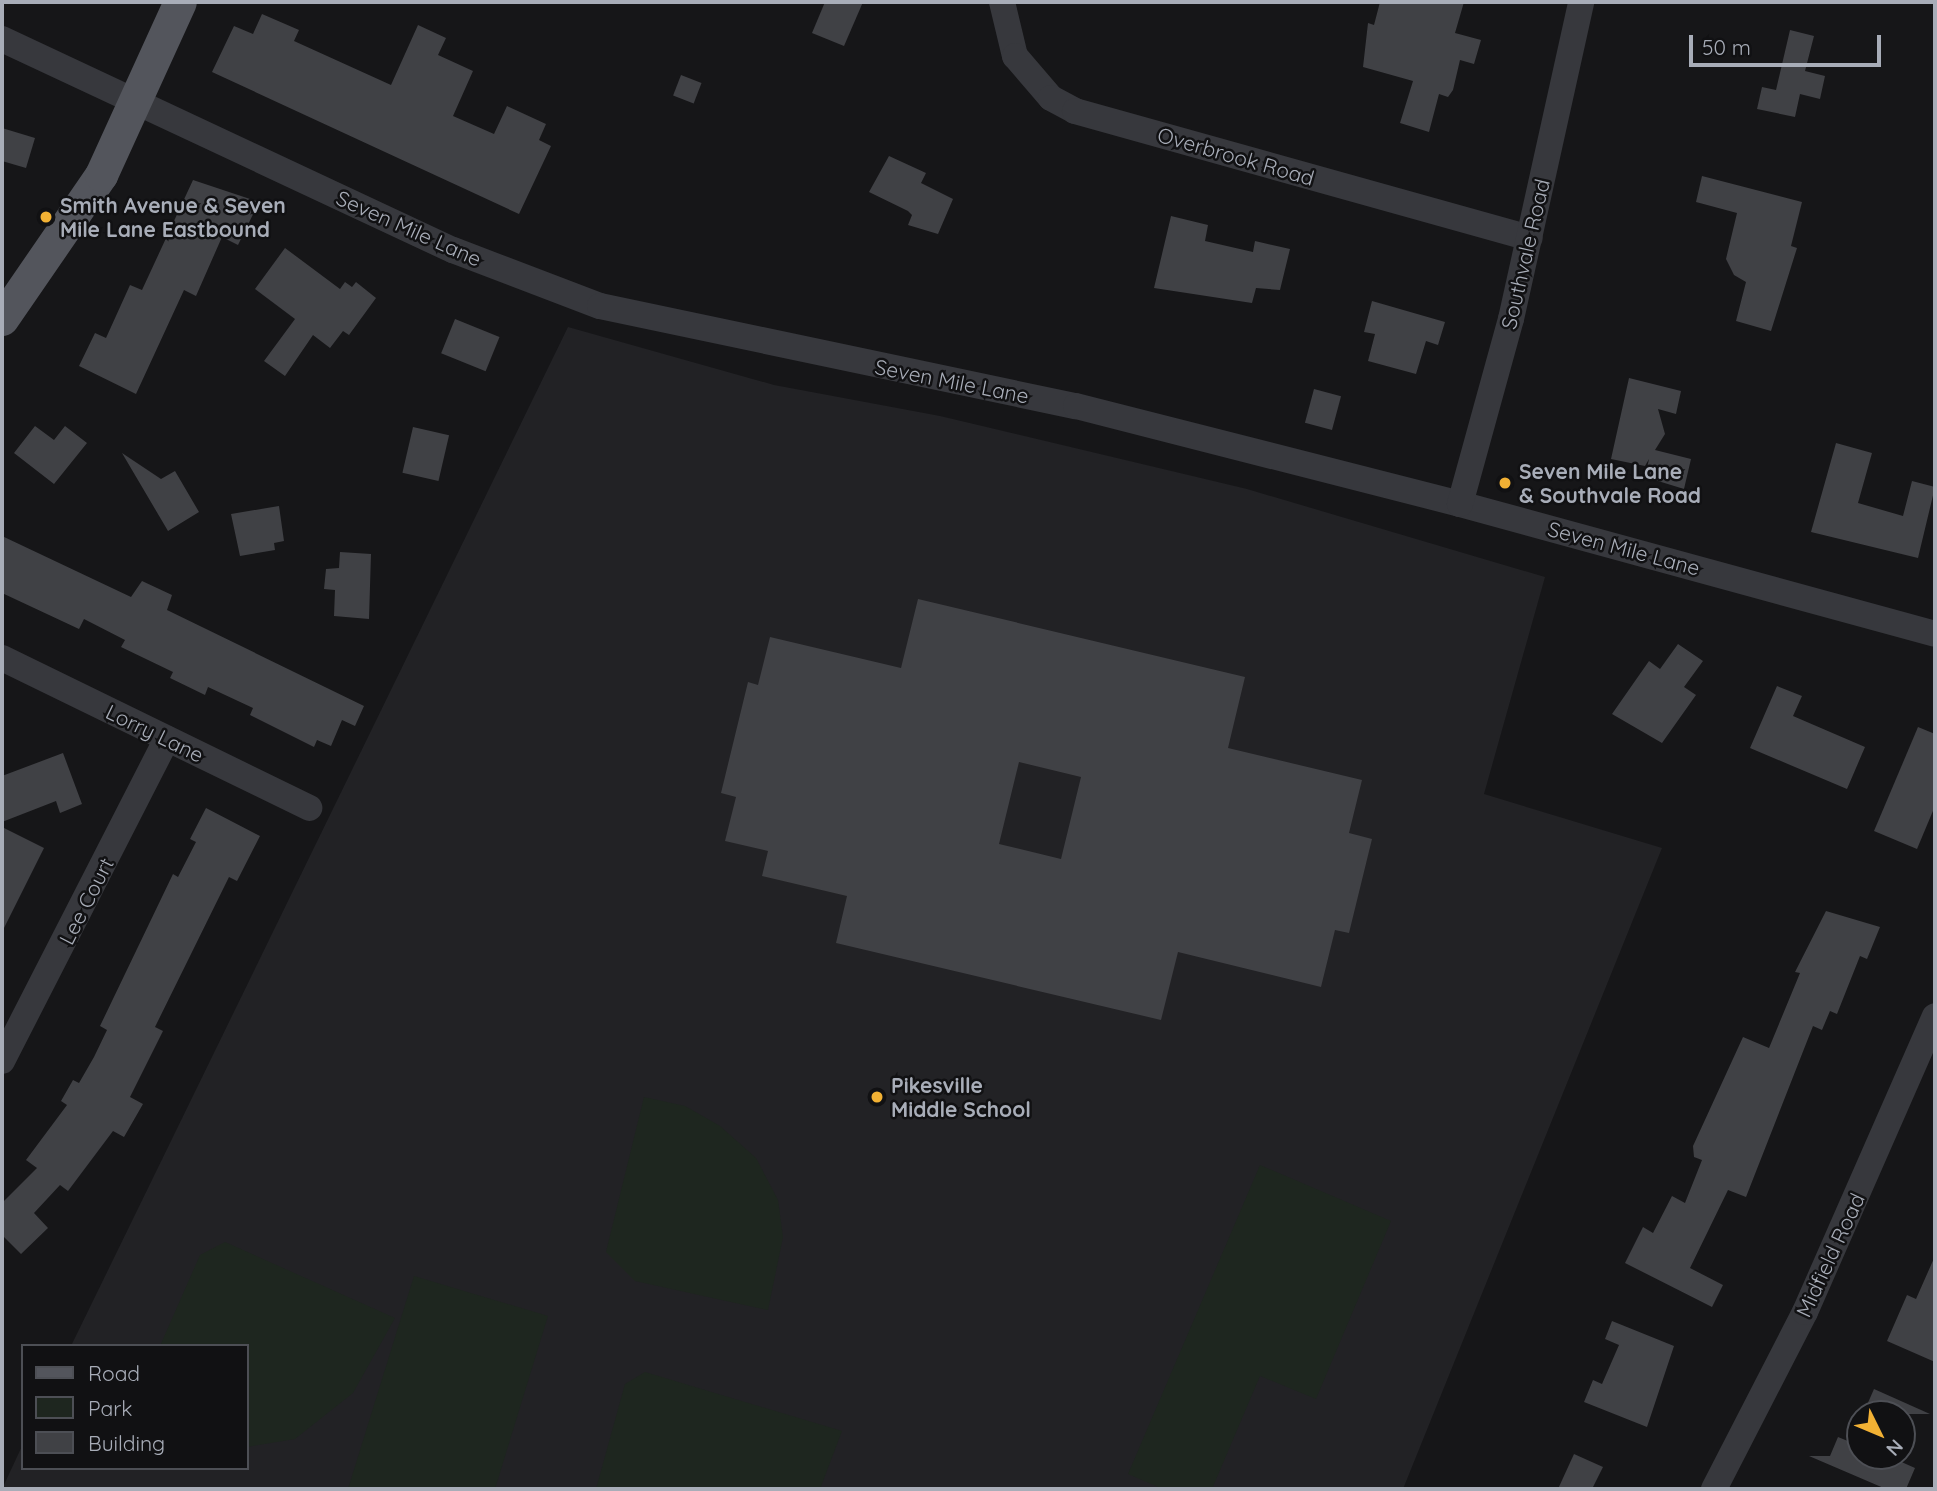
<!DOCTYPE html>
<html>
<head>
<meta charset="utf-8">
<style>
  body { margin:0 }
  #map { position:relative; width:1937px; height:1491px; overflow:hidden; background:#161618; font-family:Quicksand,sans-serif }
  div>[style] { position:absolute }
  .built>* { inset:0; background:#222225 }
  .green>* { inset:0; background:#1e261f }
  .building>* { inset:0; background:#404145; transform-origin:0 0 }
  .minor>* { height:26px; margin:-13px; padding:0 13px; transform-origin:13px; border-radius:13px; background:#37383d }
  .major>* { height:33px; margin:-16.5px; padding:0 16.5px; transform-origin:16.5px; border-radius:16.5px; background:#53555c }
  .dots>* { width:19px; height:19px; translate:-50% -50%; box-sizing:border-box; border:4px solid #111113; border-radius:50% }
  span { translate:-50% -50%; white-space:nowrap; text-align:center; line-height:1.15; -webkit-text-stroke:5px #111113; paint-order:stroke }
  .street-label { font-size:21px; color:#a8adb8 }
  .poi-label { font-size:21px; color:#a8adb8; font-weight:700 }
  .left { translate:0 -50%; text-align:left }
  .frame { position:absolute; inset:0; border:4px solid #a8adb8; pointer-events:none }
  .legend { position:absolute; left:21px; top:1344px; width:228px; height:126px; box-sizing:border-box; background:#111113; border:2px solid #4d4f55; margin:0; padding:9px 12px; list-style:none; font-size:21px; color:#a8adb8 }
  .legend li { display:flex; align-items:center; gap:14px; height:35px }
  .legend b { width:35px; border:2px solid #4d4f55 }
  .north { position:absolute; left:1846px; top:1400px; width:70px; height:70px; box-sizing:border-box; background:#111113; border:2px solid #4d4f55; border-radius:50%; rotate:133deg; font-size:19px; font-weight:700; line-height:28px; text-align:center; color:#a8adb8 }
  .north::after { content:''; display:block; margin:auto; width:24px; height:32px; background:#f2b134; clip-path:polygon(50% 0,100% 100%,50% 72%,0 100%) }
  .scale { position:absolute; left:1689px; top:35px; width:192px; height:32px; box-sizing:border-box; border:4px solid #a8adb8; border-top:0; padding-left:9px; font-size:21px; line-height:24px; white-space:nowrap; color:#a8adb8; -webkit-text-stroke:5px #111113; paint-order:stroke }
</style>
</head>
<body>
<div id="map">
  <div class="built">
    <i style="clip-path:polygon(568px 327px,774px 385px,940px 416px,1247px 489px,1545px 577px,1484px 794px,1662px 848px,1403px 1489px,2px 1489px,23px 1444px,23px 1468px,247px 1468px,247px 1346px,71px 1346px)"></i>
  </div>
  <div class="green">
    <i style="clip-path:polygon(644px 1097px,685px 1106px,720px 1126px,756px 1158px,778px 1200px,783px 1237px,768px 1310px,635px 1281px,606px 1252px)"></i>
    <i style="clip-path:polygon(1260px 1165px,1391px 1221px,1316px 1399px,1260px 1376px,1212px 1489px,1163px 1489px,1128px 1474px)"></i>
    <i style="clip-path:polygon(225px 1242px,395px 1318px,353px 1393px,295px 1439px,247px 1447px,247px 1346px,160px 1346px,200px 1255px)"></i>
    <i style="clip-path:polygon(414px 1276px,548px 1316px,495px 1489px,348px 1489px)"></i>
    <i style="clip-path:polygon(645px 1372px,842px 1431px,820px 1489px,596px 1489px,625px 1384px)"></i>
  </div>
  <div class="building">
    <i style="clip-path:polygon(825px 2px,863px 2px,844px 46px,812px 33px)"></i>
    <i style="clip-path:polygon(1380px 2px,1464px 2px,1455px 33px,1481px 40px,1474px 64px,1460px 60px,1453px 90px,1448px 97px,1439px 94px,1429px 132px,1400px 123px,1413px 81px,1363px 67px,1368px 23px,1374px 25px)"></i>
    <i style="clip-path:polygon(262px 14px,299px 30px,294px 41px,391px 85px,418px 25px,446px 38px,438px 55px,473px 71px,453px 116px,494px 134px,507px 106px,546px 124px,539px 140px,551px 146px,519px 214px,212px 72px,234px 26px,253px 34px)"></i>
    <i style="clip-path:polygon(1790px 30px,1814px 36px,1805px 71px,1825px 76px,1820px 99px,1800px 94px,1795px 117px,1757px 109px,1762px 87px,1776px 90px)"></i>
    <i style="left:681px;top:75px;width:22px;height:22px;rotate:21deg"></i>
    <i style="clip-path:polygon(2px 128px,35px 138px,26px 168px,2px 161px)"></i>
    <i style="clip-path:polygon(889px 156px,926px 173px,921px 183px,953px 199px,938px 234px,908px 225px,912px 215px,908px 211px,869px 192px)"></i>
    <i style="clip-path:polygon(1702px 176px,1802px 202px,1791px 246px,1797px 248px,1771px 331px,1736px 321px,1746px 282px,1734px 275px,1726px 259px,1737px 213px,1696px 202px)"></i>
    <i style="clip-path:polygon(193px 180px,259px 202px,238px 245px,222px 237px,196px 296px,184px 290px,136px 394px,79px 366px,95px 333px,106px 338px,130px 285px,142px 290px)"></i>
    <i style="clip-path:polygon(1171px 216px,1208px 225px,1205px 241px,1253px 252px,1255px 241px,1290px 249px,1280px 290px,1256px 288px,1252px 303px,1154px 288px)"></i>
    <i style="clip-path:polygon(285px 248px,340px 289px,345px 282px,352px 287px,356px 282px,376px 298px,349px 335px,343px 331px,330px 348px,313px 335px,285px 376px,264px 361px,295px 319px,255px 289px)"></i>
    <i style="clip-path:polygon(1372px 301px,1445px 322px,1438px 345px,1426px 341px,1416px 374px,1368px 361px,1375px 334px,1364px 332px)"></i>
    <i style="left:455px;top:319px;width:48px;height:37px;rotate:22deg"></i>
    <i style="clip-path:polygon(1629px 378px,1681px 391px,1676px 414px,1658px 409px,1665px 434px,1655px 450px,1691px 459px,1684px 489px,1645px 477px,1649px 459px,1645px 466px,1611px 459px)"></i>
    <i style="left:1314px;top:389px;width:28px;height:35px;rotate:15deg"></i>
    <i style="clip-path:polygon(35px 426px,54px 440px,65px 426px,87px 443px,54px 484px,14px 453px)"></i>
    <i style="left:413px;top:427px;width:37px;height:47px;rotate:13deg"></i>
    <i style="clip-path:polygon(1836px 443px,1872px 453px,1858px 503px,1903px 516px,1912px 481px,1935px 487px,1918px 558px,1811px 532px)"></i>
    <i style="clip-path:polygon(122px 453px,161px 479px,175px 471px,199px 512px,168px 531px)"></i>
    <i style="clip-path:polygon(279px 506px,284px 541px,274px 543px,275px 550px,240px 556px,231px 514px)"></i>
    <i style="clip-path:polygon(2px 536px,131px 597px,142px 581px,172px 595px,167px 610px,364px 706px,355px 726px,342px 720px,331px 746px,317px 740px,314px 747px,250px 715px,253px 708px,208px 687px,205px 695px,170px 678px,173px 672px,121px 647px,125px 640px,84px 619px,79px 629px,2px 593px)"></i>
    <i style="clip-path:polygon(340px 552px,371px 554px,369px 619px,334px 616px,335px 590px,324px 589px,326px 569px,339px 568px)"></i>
    <i style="clip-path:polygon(evenodd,918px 599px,1245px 677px,1228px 748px,1362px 780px,1349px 833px,1372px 839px,1349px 933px,1335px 930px,1321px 987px,1178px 952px,1161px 1020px,836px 943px,847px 896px,762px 876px,768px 851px,725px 841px,736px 797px,721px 793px,748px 682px,758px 685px,770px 637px,901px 668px,918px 599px,1019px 762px,1081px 777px,1061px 859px,999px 844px,1019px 762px)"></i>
    <i style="clip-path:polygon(1678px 644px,1703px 661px,1684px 687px,1696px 695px,1662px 743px,1612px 714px,1649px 661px,1660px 669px)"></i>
    <i style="clip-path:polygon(1777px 686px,1802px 696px,1793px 716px,1865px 747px,1847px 789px,1750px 748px)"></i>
    <i style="clip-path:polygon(1918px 727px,1935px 734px,1935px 806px,1917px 849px,1874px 831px)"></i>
    <i style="clip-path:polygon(63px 753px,82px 804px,60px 813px,56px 801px,2px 822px,2px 776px)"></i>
    <i style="clip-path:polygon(206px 808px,260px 836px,237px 881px,229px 877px,155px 1027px,163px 1031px,130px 1097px,143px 1104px,124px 1137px,113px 1131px,68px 1191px,60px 1185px,34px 1213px,48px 1228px,21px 1254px,2px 1235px,2px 1203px,37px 1168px,26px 1160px,67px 1105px,61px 1101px,73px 1080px,79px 1083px,94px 1057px,107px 1030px,100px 1026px,173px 874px,178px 877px,196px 842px,190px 839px)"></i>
    <i style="clip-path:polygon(2px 827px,44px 848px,2px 932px)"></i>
    <i style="clip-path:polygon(1826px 911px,1880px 927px,1867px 959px,1860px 956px,1837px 1014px,1830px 1011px,1822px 1030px,1813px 1026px,1746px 1197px,1728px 1190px,1690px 1268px,1723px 1285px,1712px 1307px,1625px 1263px,1643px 1227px,1653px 1233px,1672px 1196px,1685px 1203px,1702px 1160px,1694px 1157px,1693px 1146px,1743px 1037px,1769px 1048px,1800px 973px,1795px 972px)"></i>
    <i style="clip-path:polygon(1935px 1256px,1935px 1362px,1887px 1341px,1907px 1295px,1916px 1299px)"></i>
    <i style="clip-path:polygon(1612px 1321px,1674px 1346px,1647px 1427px,1584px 1402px,1593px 1380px,1602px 1384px,1619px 1345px,1605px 1339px)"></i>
    <i style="clip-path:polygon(1874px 1389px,1930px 1414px,1863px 1414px)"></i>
    <i style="clip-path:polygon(1838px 1437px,1860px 1446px,1860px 1456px,1888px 1456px,1915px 1468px,1906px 1489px,1886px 1489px,1809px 1456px,1830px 1456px)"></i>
    <i style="clip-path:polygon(1574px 1454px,1603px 1467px,1592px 1489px,1558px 1489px)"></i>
  </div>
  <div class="minor">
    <i style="left:1002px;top:2px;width:56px;rotate:76.5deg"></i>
    <i style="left:1015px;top:56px;width:55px;rotate:49.4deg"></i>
    <i style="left:1051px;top:98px;width:27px;rotate:28deg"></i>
    <i style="left:1075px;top:111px;width:472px;rotate:15.6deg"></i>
    <i style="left:2px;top:39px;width:498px;rotate:25.1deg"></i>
    <i style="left:453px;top:250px;width:157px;rotate:20.9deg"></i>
    <i style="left:600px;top:306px;width:486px;rotate:11.9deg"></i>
    <i style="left:1076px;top:406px;width:396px;rotate:14.3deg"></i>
    <i style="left:1460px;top:504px;width:492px;rotate:15.3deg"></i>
    <i style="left:1460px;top:504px;width:192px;rotate:-74.6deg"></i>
    <i style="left:1511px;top:319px;width:325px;rotate:-77.5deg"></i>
    <i style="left:2px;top:658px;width:342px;rotate:26deg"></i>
    <i style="left:2px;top:1061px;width:362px;rotate:-62.9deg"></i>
    <i style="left:1714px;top:1489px;width:199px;rotate:-62.8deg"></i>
    <i style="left:1805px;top:1312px;width:323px;rotate:-66.3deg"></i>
  </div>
  <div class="major">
    <i style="left:2px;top:319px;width:175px;rotate:-55.5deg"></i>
    <i style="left:101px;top:175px;width:190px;rotate:-65.5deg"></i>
  </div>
  <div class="dots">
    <i style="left:46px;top:217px;background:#f2b134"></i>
    <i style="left:1505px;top:483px;background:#f2b134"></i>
    <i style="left:877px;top:1097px;background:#f2b134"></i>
  </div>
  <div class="street-label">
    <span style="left:1236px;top:156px;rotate:16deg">Overbrook Road</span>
    <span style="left:409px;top:228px;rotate:24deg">Seven Mile Lane</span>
    <span style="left:1525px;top:254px;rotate:-77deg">Southvale Road</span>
    <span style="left:952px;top:381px;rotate:11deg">Seven Mile Lane</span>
    <span style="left:1624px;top:548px;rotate:15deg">Seven Mile Lane</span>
    <span style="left:155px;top:733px;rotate:26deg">Lorry Lane</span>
    <span style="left:86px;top:901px;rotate:-63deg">Lee Court</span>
    <span style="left:1830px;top:1255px;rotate:-65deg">Midfield Road</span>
  </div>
  <div class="poi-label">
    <span class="left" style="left:60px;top:217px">Smith Avenue &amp; Seven<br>Mile Lane Eastbound</span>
    <span class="left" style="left:1519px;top:483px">Seven Mile Lane<br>&amp; Southvale Road</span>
    <span class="left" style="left:891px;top:1097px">Pikesville<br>Middle School</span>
  </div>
  <div class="frame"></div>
  <ul class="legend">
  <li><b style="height:9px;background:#53555c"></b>Road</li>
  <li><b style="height:19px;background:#1e261f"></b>Park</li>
  <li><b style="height:19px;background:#404145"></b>Building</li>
  </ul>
  <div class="north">N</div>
  <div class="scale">50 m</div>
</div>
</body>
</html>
